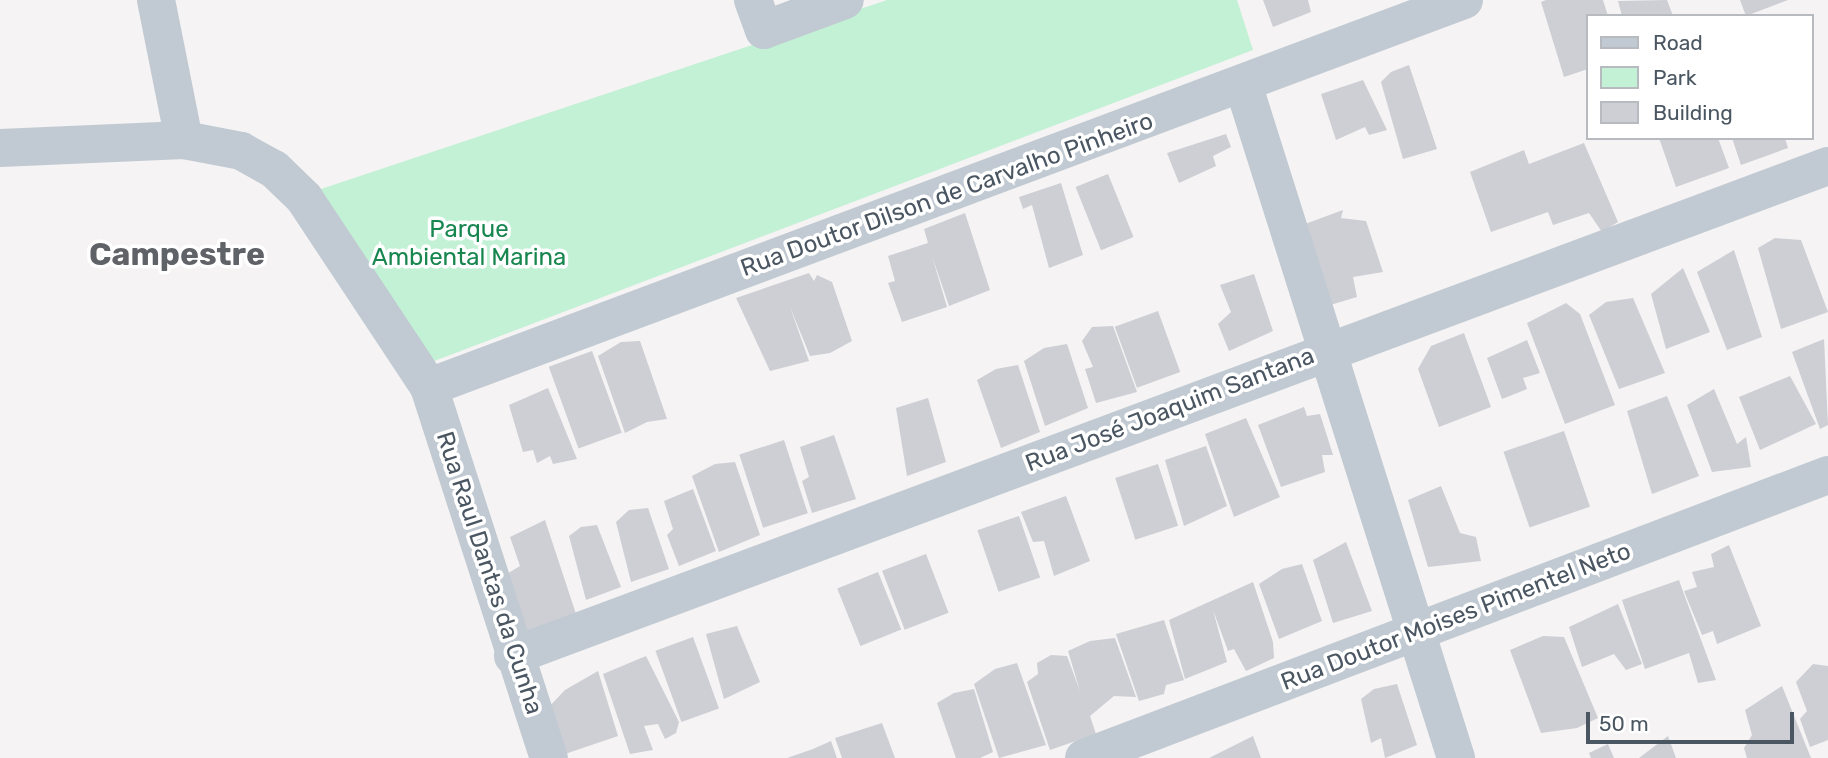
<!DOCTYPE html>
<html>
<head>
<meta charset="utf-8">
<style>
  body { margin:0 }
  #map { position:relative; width:1828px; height:758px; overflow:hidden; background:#f5f3f3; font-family:Rubik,sans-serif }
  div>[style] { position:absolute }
  .green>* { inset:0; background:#c3f1d5 }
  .building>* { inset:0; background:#cdcfd5; transform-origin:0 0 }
  .minor>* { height:38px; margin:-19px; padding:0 19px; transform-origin:19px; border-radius:19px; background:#c1cad2 }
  span { translate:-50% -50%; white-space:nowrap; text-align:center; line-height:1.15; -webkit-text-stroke:7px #fff; paint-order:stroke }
  .street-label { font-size:24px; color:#4a5661 }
  .park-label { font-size:24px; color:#17864f }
  .district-label { font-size:32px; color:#5f6368; font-weight:700 }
  .legend { position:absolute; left:1586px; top:14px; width:228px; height:126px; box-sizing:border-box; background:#fff; border:2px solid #b7bbc0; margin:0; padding:9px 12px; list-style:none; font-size:21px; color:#4a5661 }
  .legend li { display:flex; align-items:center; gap:14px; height:35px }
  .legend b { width:35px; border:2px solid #b7bbc0 }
  .scale { position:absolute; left:1586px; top:712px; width:208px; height:32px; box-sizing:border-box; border:4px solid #4a5661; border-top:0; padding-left:9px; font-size:21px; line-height:24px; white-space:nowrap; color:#4a5661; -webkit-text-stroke:5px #fff; paint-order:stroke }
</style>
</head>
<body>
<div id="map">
  <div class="green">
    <i style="clip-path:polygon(887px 0,1237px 0,1253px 50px,429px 363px,309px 193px)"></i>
  </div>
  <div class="building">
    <i style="clip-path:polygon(1263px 0,1308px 0,1311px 12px,1273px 27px)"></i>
    <i style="clip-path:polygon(1546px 0,1603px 0,1608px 16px,1588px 16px,1588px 69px,1564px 77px,1541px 2px)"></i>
    <i style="clip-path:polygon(1667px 0,1673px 16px,1622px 16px,1618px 1px)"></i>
    <i style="clip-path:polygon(1740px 0,1788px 0,1746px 16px)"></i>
    <i style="clip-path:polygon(1409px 65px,1437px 149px,1403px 159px,1381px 82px,1391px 72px)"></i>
    <i style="clip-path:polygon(1363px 80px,1387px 130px,1369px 135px,1365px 127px,1336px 140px,1321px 94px)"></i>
    <i style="clip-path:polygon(1226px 134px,1231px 147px,1213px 156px,1216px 166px,1179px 183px,1167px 153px)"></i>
    <i style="clip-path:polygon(1659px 138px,1718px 138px,1729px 168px,1676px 187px)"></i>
    <i style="clip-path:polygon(1732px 138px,1785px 138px,1788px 148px,1741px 165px)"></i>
    <i style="clip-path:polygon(1584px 143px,1618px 222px,1602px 232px,1589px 213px,1553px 225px,1548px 212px,1491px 232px,1470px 172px,1524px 150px,1529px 164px)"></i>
    <i style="left:1108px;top:174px;width:68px;height:35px;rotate:68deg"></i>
    <i style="clip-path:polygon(1061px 183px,1083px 255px,1049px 268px,1032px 205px,1023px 209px,1019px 197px)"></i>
    <i style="clip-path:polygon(1343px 210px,1341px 218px,1366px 221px,1383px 272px,1353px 277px,1357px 297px,1327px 306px,1305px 224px)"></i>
    <i style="clip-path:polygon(965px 213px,990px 290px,949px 306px,932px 256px,947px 307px,902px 322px,888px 283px,895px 281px,888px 256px,928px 243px,924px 229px)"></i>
    <i style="clip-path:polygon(1775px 238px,1801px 240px,1828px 312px,1781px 329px,1758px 248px)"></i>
    <i style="clip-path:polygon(1734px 250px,1762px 337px,1727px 350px,1697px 272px)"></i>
    <i style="clip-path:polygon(1683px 268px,1710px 332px,1666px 349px,1651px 294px)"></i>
    <i style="clip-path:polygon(809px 273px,814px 281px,817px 275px,832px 282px,852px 341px,830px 353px,810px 356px,790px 307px,809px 361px,770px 371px,736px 298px)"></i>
    <i style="clip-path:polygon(1254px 274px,1273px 331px,1229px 351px,1218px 324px,1231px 312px,1220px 285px)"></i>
    <i style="clip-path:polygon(1633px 298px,1665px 373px,1619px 389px,1589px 315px,1606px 302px)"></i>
    <i style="clip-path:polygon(1566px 303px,1580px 314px,1615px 405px,1565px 424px,1527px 323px)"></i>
    <i style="left:1158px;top:311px;width:65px;height:46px;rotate:70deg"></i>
    <i style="clip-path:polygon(1113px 326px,1137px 392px,1096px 403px,1085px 369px,1093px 367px,1082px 341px,1092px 327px)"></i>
    <i style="clip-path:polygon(1464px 333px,1491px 407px,1439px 427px,1418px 369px,1431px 346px)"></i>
    <i style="clip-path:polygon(1824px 339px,1828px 425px,1820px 429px,1792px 352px)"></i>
    <i style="clip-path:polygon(1527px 340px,1540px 373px,1523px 378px,1527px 389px,1502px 399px,1487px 358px)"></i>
    <i style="clip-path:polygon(640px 341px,667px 419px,647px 422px,625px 433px,598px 356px,621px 342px)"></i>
    <i style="clip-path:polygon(1067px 344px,1088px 408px,1045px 426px,1024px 361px,1044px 348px)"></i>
    <i style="left:592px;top:351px;width:87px;height:46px;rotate:70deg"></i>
    <i style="clip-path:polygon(1018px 365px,1040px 432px,1001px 448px,977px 380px,996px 369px)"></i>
    <i style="clip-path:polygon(1790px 376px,1816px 424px,1760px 450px,1739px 397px)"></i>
    <i style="clip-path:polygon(548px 388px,577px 459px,553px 464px,550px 456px,537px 463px,533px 450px,523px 452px,509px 405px)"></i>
    <i style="clip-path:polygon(1714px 389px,1737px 444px,1746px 437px,1751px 467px,1712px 472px,1687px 405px)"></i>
    <i style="clip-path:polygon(1667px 396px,1699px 476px,1652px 494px,1627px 411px)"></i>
    <i style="clip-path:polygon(928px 398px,946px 462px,907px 476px,896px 408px)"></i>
    <i style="clip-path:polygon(1304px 407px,1307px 416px,1320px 414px,1333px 455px,1322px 455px,1325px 472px,1281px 487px,1258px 425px)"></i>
    <i style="clip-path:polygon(1246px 418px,1280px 497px,1234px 517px,1205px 434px)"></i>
    <i style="left:1564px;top:431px;width:80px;height:64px;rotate:71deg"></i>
    <i style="clip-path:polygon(834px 435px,856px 499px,812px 513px,802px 481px,809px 477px,800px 447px)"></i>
    <i style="left:784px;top:440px;width:77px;height:47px;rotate:72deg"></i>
    <i style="clip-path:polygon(1206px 446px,1227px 506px,1184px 526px,1165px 460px)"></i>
    <i style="clip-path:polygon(735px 462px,760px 535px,719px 552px,692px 476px,715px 464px)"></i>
    <i style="left:1158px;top:464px;width:65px;height:45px;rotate:72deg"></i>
    <i style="clip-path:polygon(1441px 486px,1460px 533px,1476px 537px,1481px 561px,1428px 567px,1408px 500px)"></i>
    <i style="clip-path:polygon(693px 489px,716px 551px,679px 566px,667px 535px,673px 529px,664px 501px)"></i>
    <i style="clip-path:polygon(1066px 496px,1090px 561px,1054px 576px,1044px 541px,1033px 542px,1021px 512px)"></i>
    <i style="clip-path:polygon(648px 508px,669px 569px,631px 582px,616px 522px,629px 510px)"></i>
    <i style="left:1019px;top:516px;width:65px;height:44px;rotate:71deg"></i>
    <i style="clip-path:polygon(545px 520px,577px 617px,523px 638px,500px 578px,520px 566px,510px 537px)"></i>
    <i style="clip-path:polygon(597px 525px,621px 587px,586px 600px,569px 536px,581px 527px)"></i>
    <i style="clip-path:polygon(1346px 542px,1372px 611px,1333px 623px,1313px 560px)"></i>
    <i style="clip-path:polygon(1729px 545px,1761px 626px,1717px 644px,1713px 631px,1702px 635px,1684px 591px,1697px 587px,1692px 572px,1714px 567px,1711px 554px)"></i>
    <i style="left:926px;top:554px;width:63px;height:47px;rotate:69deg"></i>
    <i style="clip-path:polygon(1302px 564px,1322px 621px,1279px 639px,1259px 584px,1282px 569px)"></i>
    <i style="left:878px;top:572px;width:62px;height:44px;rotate:68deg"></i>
    <i style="clip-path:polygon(1679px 580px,1681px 586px,1716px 680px,1698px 683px,1689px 653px,1645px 669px,1622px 600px)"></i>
    <i style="clip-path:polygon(1253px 582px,1273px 642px,1274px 658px,1246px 671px,1234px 649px,1228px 651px,1213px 610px,1227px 662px,1185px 679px,1169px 620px)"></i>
    <i style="clip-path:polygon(1618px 604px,1642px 664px,1626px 670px,1614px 654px,1582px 667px,1569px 627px)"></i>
    <i style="clip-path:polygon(1164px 620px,1184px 680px,1166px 685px,1164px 694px,1139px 701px,1116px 634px)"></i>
    <i style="clip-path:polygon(737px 626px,760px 682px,724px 699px,706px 634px)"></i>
    <i style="clip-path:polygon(1543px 636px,1564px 637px,1598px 718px,1577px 728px,1541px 733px,1510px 650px)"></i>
    <i style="left:693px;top:637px;width:76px;height:40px;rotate:70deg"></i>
    <i style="clip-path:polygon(1115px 638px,1136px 697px,1114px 696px,1090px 716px,1096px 734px,1050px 750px,1027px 682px,1038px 674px,1037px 663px,1051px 655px,1067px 656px,1080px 691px,1068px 651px,1090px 641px)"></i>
    <i style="clip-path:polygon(646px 656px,679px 722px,676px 733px,665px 739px,658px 724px,644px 726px,653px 750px,630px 754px,603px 674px)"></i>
    <i style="clip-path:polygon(1017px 663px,1046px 745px,999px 758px,974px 684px,995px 669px)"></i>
    <i style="clip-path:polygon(1813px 664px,1828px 666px,1828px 740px,1810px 747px,1800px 719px,1807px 711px,1796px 682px)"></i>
    <i style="clip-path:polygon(598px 671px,618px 736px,565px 754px,545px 711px,565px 690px)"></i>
    <i style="clip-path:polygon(1397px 684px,1417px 745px,1385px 758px,1381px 738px,1371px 743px,1361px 699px,1374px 689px)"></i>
    <i style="clip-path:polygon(1782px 686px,1811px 758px,1747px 758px,1744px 748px,1752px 735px,1745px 710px)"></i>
    <i style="clip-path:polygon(974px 689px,993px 752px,980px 758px,956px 758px,937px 703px,954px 693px)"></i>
    <i style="clip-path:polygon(882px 723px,895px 758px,842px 758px,835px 738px)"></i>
    <i style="clip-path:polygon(1253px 736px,1261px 758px,1209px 758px)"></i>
    <i style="clip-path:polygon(1668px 736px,1676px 758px,1639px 758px)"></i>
    <i style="clip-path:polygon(831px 741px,837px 758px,787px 758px,813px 749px)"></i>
    <i style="clip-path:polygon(1608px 744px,1614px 758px,1591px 758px,1589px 753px)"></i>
  </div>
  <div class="minor">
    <i style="left:156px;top:0;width:143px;rotate:78.7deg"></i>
    <i style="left:753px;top:0;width:32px;rotate:70deg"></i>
    <i style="left:764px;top:30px;width:86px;rotate:-20.3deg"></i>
    <i style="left:1243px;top:84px;width:707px;rotate:72.46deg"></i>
    <i style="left:0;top:148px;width:184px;rotate:-2.5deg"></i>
    <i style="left:184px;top:140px;width:58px;rotate:10.9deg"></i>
    <i style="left:241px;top:151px;width:38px;rotate:29deg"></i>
    <i style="left:274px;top:169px;width:42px;rotate:44deg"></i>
    <i style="left:304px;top:198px;width:227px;rotate:56.5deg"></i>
    <i style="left:429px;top:387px;width:390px;rotate:72.1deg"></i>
    <i style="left:429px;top:387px;width:1105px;rotate:-20.5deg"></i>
    <i style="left:513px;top:656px;width:1403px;rotate:-20.44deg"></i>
    <i style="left:1084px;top:758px;width:796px;rotate:-20.83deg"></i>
  </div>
  <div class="street-label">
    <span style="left:947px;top:195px;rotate:-20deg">Rua Doutor Dilson de Carvalho Pinheiro</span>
    <span style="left:1170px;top:410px;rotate:-21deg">Rua José Joaquim Santana</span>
    <span style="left:489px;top:573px;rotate:72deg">Rua Raul Dantas da Cunha</span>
    <span style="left:1456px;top:617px;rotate:-21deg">Rua Doutor Moises Pimentel Neto</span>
  </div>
  <div class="park-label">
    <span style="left:469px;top:244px">Parque<br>Ambiental Marina</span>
  </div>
  <div class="district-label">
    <span style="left:177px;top:254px">Campestre</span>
  </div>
  <ul class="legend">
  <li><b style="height:9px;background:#c1cad2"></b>Road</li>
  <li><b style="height:19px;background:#c3f1d5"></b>Park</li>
  <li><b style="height:19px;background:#cdcfd5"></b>Building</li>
  </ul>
  <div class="scale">50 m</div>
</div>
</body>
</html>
